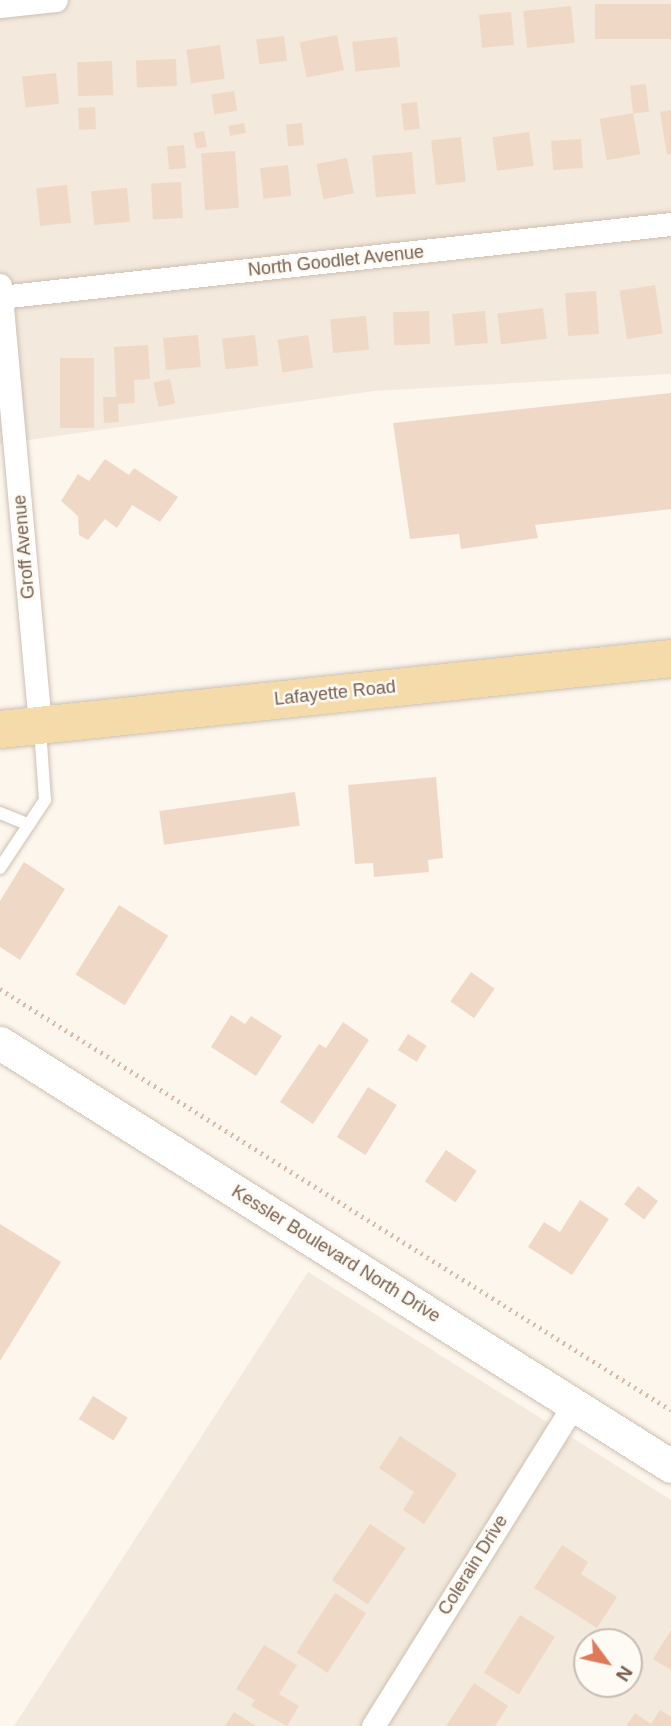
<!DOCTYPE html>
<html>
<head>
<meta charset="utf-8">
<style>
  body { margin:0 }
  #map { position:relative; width:671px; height:1726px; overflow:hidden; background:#fcf6ed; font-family:Arial,sans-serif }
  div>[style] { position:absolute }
  .residential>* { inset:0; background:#f3e9dc }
  .building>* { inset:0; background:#f0d8c6; transform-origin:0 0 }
  .path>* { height:4.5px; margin-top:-2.25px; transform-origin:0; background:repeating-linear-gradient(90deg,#d6bba8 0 2px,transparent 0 7px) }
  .roads { filter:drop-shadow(0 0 2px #cebfb2) drop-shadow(0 0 2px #cebfb2) }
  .service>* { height:12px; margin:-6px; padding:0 6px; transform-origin:6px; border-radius:6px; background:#fff }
  .minor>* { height:23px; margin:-11.5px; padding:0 11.5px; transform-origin:11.5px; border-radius:11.5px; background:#fff }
  .secondary>* { height:33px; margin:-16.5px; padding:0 16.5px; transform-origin:16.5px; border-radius:16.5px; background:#fff }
  .primary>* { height:37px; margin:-18.5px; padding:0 18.5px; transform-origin:18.5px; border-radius:18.5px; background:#f6dbaa }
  span { translate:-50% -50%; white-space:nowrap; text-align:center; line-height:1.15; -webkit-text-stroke:5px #fefaf4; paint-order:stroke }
  .street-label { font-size:18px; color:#775f50 }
  .north { position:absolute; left:573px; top:1628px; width:70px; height:70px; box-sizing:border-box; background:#fefaf4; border:2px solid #c8bcb2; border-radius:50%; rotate:123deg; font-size:19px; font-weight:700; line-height:28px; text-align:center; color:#775f50 }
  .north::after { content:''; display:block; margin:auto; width:24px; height:32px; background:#de7a5a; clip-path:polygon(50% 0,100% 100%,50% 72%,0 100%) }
</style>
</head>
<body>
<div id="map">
  <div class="residential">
    <i style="clip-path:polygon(0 0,671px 0,671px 374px,374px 391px,0 444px)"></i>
    <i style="clip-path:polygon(evenodd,308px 1272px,671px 1500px,671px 1726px,14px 1726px,308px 1272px,587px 1642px,629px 1642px,629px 1684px,587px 1684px,587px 1642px)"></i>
  </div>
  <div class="building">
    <i style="left:671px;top:4px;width:35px;height:76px;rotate:90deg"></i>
    <i style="left:571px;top:6px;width:37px;height:48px;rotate:84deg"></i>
    <i style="left:511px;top:12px;width:33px;height:32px;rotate:85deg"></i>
    <i style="left:337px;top:35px;width:36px;height:38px;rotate:79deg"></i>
    <i style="left:284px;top:36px;width:25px;height:28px;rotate:83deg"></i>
    <i style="left:397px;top:37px;width:30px;height:45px;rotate:84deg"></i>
    <i style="left:220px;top:45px;width:34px;height:34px;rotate:82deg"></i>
    <i style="left:176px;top:59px;width:27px;height:40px;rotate:88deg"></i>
    <i style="left:112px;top:61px;width:34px;height:35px;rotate:88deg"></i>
    <i style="left:56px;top:73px;width:31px;height:34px;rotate:84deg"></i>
    <i style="left:646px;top:84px;width:28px;height:16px;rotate:84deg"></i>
    <i style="left:234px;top:91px;width:20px;height:23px;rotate:81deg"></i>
    <i style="left:417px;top:102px;width:27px;height:16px;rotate:84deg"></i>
    <i style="left:95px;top:107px;width:22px;height:17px;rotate:87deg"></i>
    <i style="clip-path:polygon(671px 110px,671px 154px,667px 155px,660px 112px)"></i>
    <i style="left:633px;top:113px;width:42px;height:34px;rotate:80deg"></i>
    <i style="left:244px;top:123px;width:10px;height:16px;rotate:79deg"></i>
    <i style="left:302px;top:123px;width:22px;height:16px;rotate:85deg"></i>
    <i style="left:204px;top:131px;width:16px;height:11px;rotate:79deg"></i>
    <i style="left:529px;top:132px;width:34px;height:37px;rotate:82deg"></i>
    <i style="left:461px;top:137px;width:45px;height:30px;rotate:84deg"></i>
    <i style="left:581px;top:139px;width:29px;height:30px;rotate:86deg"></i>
    <i style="left:184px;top:145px;width:23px;height:17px;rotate:85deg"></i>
    <i style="left:235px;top:151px;width:57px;height:34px;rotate:86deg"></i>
    <i style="left:412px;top:152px;width:42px;height:40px;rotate:85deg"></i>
    <i style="left:347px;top:158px;width:36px;height:31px;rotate:79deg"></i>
    <i style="left:288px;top:165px;width:31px;height:28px;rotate:84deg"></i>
    <i style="left:181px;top:182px;width:36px;height:30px;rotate:87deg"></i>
    <i style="left:67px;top:185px;width:38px;height:31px;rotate:84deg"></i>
    <i style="left:127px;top:188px;width:34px;height:36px;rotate:85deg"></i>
    <i style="left:655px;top:285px;width:49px;height:36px;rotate:81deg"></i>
    <i style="left:596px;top:291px;width:43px;height:31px;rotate:86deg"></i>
    <i style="left:543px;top:308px;width:31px;height:46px;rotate:83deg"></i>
    <i style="left:429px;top:311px;width:33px;height:36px;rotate:88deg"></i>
    <i style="left:485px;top:311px;width:32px;height:33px;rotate:85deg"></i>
    <i style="left:366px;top:316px;width:34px;height:36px;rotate:85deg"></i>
    <i style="left:198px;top:335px;width:32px;height:35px;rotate:85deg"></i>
    <i style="left:255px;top:335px;width:31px;height:33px;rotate:84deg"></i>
    <i style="left:308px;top:335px;width:33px;height:31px;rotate:81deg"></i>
    <i style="clip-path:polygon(148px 345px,150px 379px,134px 380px,135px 403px,118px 404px,119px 422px,104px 423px,103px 397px,116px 397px,114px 347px)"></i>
    <i style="left:60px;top:358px;width:34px;height:70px"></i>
    <i style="left:170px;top:379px;width:25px;height:17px;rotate:78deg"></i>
    <i style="clip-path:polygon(671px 393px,671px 509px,535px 525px,538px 538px,461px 549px,459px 534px,410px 539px,393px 423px)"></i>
    <i style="clip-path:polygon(105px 459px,129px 475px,134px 468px,178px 497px,160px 522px,132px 505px,117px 528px,105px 519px,88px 540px,79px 535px,78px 516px,61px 501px,78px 474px,89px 481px)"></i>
    <i style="clip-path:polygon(436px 777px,443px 858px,428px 860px,429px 872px,374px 877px,373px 863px,355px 864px,348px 785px)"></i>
    <i style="left:295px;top:792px;width:34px;height:137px;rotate:82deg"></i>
    <i style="clip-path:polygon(24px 862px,65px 889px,20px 960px,0 947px,0 901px)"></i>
    <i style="left:119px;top:905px;width:58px;height:82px;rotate:32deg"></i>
    <i style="left:471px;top:972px;width:29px;height:36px;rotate:35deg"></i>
    <i style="clip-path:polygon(231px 1015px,245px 1024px,251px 1016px,282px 1036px,256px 1076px,211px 1047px)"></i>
    <i style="clip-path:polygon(343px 1022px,369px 1040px,313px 1124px,280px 1102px,319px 1044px,326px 1048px)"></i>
    <i style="left:408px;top:1034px;width:22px;height:19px;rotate:32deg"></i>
    <i style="left:368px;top:1087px;width:34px;height:59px;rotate:32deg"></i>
    <i style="left:446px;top:1150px;width:37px;height:38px;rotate:34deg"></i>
    <i style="left:638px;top:1186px;width:25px;height:23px;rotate:37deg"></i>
    <i style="clip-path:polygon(580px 1200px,609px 1219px,572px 1275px,528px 1247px,544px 1222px,560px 1232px)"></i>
    <i style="clip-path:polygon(0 1224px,61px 1262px,0 1361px)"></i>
    <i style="left:93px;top:1396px;width:41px;height:27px;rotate:32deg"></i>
    <i style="clip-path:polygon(400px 1436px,457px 1474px,424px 1524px,403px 1510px,414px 1492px,379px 1468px)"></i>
    <i style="left:370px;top:1524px;width:43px;height:68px;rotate:34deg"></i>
    <i style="clip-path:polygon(562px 1545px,588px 1562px,581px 1574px,617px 1597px,597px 1628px,534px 1588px)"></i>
    <i style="left:335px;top:1593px;width:37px;height:71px;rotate:33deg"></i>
    <i style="left:520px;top:1615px;width:41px;height:68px;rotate:32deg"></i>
    <i style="clip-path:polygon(671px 1630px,671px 1670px,653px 1659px)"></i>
    <i style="clip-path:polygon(264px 1645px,297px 1665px,279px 1694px,299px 1706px,287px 1726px,251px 1706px,255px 1700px,236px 1689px)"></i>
    <i style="clip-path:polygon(474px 1683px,508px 1706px,495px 1726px,446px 1726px)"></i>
    <i style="clip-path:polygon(660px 1710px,671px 1717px,671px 1726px,626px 1726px,635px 1713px,651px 1724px)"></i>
    <i style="clip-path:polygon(234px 1712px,256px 1726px,225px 1726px)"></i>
  </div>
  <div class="path">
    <i style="left:0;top:989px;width:792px;rotate:32.11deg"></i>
  </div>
  <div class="roads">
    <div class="service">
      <i style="left:0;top:813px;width:31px;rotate:22deg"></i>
      <i style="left:0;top:868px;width:82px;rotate:-56.5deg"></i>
      <i style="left:45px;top:800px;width:72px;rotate:-94deg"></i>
    </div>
    <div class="minor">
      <i style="left:0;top:6px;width:56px;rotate:-6.1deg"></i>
      <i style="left:0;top:285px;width:442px;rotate:84.8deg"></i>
      <i style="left:0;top:297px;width:675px;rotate:-6.21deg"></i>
      <i style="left:373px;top:1726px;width:380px;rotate:-58deg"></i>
    </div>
    <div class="secondary">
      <i style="left:0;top:1043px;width:793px;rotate:32.23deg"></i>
    </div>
    <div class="primary">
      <i style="left:0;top:729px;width:675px;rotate:-6.04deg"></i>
    </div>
  </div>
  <div class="street-label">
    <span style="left:336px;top:261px;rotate:-6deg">North Goodlet Avenue</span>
    <span style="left:24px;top:547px;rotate:-95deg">Groff Avenue</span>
    <span style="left:335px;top:693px;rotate:-6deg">Lafayette Road</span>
    <span style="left:336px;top:1254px;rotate:32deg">Kessler Boulevard North Drive</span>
    <span style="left:473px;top:1565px;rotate:-58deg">Colerain Drive</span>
  </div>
  <div class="north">N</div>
</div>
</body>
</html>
